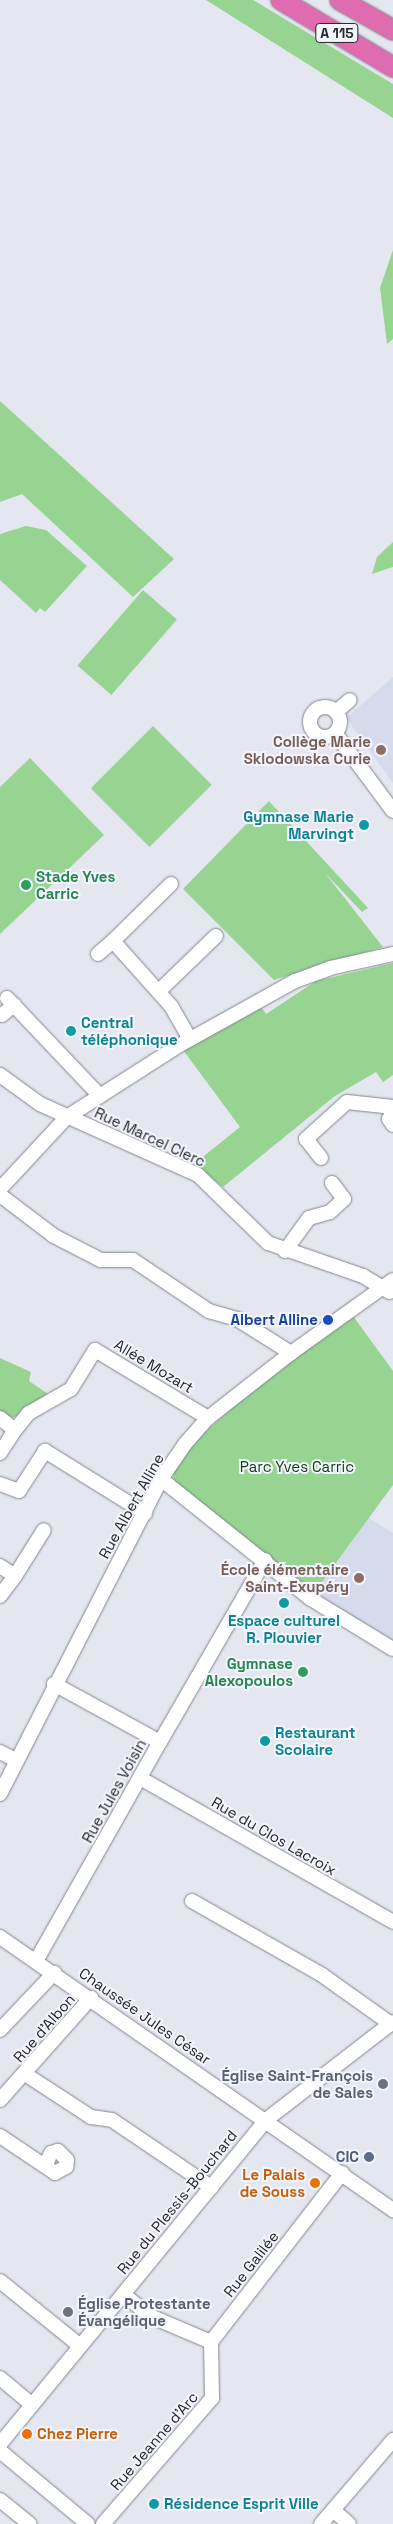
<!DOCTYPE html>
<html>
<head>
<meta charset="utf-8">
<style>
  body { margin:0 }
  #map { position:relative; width:393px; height:2524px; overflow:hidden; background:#e5e7f0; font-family:"Space Grotesk",sans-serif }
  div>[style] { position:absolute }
  .built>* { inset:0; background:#d6dbeb }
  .green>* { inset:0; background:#97d492; transform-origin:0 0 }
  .roads { filter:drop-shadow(0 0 1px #82858d) drop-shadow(0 0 1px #82858d) }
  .minor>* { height:14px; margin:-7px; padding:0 7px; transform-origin:7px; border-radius:7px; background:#fff }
  .minor>.ring { margin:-7px; padding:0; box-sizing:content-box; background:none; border:14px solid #fff; border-radius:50% }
  .highway>* { height:20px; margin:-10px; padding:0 10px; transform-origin:10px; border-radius:10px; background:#df6caf }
  .dots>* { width:14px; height:14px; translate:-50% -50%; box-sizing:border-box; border:2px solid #f2f4fe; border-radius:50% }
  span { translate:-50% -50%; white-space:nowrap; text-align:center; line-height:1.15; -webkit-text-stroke:4px #f2f4fe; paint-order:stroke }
  .shield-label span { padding:1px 4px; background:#f2f4fe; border:1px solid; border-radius:4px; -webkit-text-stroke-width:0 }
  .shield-label { font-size:14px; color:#252629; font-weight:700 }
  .education-label { font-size:15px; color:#785e54; font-weight:700 }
  .right { translate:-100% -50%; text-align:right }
  .culture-label { font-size:15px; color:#0d838f; font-weight:700 }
  .left { translate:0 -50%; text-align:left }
  .leisure-label { font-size:15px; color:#27864d; font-weight:700 }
  .street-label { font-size:15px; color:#252629 }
  .transit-label { font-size:15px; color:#164399; font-weight:700 }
  .park-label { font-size:15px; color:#133d12 }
  .worship-label { font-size:15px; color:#5b616d; font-weight:700 }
  .service-label { font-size:15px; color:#4e5e75; font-weight:700 }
  .food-label { font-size:15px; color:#c56008; font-weight:700 }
</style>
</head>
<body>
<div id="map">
  <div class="built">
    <i style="clip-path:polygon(393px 677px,393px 783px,346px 718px)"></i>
    <i style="clip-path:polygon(369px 1518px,393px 1533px,393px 1641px,314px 1593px)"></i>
  </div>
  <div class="green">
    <i style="clip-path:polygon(206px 0,253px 0,393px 84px,393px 118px)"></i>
    <i style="clip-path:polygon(393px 250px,393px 339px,387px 344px,380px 288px)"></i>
    <i style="clip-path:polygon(0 401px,174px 559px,133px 597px,22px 494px,0 502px)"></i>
    <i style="clip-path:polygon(26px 526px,46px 530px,87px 566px,45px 612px,40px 608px,36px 613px,0 580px,0 534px)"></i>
    <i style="clip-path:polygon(393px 542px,393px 567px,372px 574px,377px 557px)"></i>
    <i style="left:143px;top:590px;width:45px;height:100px;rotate:41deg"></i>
    <i style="left:153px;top:726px;width:83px;height:88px;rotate:45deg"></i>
    <i style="clip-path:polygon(30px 758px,104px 835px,0 934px,0 787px)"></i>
    <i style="clip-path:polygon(269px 801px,368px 908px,362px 912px,325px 873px,383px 947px,274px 980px,183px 889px)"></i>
    <i style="clip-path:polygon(393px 963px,393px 1075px,383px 1082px,376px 1072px,335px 1096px,223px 1187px,194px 1164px,240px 1127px,183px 1050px,259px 1004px,266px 1014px,316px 981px)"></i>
    <i style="clip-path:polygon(353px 1316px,393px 1371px,393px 1485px,314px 1593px,174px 1482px,173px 1472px,195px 1441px,293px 1354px)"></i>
    <i style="clip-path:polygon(0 1358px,31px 1372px,29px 1381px,51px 1396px,18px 1416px,8px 1418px,0 1412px)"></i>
  </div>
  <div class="roads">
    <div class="minor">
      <i class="ring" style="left:310px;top:707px;width:16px;height:16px"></i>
      <i style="left:336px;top:712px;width:18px;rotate:-41deg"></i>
      <i style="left:335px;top:733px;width:97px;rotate:53.4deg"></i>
      <i style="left:171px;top:884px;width:81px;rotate:135.5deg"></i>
      <i style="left:113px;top:941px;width:87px;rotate:48.3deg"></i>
      <i style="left:171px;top:1006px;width:38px;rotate:60deg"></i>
      <i style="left:98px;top:954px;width:20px;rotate:-41deg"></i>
      <i style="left:159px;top:991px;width:79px;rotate:-44deg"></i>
      <i style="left:7px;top:998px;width:135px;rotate:46.5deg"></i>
      <i style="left:2px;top:1015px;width:16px;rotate:-40deg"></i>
      <i style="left:0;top:1075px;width:49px;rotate:35.9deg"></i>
      <i style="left:40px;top:1104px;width:173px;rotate:24.2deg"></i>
      <i style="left:198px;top:1175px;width:98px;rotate:44.2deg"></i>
      <i style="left:268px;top:1243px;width:101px;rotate:19.2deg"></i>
      <i style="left:363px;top:1276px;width:31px;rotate:31deg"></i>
      <i style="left:393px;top:1112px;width:8px;rotate:120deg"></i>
      <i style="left:389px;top:1119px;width:7px;rotate:56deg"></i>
      <i style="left:321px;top:1158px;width:24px;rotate:-128deg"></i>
      <i style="left:306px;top:1139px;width:55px;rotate:-42.1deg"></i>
      <i style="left:347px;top:1102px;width:46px;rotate:6.2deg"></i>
      <i style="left:0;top:1189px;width:98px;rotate:-47.1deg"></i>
      <i style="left:67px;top:1117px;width:132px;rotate:-32.6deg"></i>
      <i style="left:178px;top:1046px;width:134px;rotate:-29.1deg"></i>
      <i style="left:295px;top:981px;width:37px;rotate:-20deg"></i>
      <i style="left:330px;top:968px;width:65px;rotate:-12.5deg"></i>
      <i style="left:0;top:1195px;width:68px;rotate:37.2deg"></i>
      <i style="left:54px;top:1236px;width:53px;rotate:27.1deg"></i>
      <i style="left:101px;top:1260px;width:32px"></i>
      <i style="left:133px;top:1260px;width:92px;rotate:33.9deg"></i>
      <i style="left:209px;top:1311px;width:29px;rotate:16deg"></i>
      <i style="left:237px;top:1319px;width:64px;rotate:32.2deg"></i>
      <i style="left:285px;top:1251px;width:41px;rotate:-54deg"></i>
      <i style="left:309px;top:1218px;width:22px;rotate:-16deg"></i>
      <i style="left:330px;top:1212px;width:19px;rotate:-43deg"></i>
      <i style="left:344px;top:1199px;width:20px;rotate:-127deg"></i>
      <i style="left:0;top:1418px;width:19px;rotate:39deg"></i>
      <i style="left:15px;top:1430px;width:22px;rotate:-51deg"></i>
      <i style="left:29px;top:1413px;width:48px;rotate:-29.7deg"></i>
      <i style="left:71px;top:1389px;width:46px;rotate:-58.4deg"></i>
      <i style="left:95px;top:1350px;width:132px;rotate:31deg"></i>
      <i style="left:0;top:1453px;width:27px;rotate:-57deg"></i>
      <i style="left:161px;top:1479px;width:192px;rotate:38.7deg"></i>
      <i style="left:311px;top:1599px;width:96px;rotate:31.4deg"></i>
      <i style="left:0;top:1484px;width:20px;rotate:20deg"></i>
      <i style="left:19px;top:1491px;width:48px;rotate:-57deg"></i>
      <i style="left:45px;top:1451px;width:118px;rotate:31.8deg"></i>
      <i style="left:0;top:1566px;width:18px;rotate:34deg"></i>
      <i style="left:15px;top:1576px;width:25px;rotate:127deg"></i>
      <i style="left:15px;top:1576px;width:54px;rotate:-57.8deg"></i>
      <i style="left:160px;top:1742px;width:210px;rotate:-60deg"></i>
      <i style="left:0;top:1752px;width:18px;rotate:27deg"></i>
      <i style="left:140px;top:1778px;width:291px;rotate:29.6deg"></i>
      <i style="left:0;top:1794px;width:354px;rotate:-62.9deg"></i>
      <i style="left:161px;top:1479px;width:42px;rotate:-55.6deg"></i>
      <i style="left:185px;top:1444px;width:35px;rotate:-49deg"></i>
      <i style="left:208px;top:1418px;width:105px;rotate:-38.1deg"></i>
      <i style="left:291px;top:1353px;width:125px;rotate:-35.6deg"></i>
      <i style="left:192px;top:1901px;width:150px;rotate:29.6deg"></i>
      <i style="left:322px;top:1975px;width:85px;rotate:35.4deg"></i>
      <i style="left:0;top:1937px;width:479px;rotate:34.8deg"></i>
      <i style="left:36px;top:1961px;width:252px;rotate:-60.5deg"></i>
      <i style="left:160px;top:1742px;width:121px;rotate:-151.3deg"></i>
      <i style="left:0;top:2030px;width:79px;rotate:-46.5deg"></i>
      <i style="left:25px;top:2074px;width:79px;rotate:33.1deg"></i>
      <i style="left:91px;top:2117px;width:21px;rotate:8deg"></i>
      <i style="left:112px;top:2120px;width:120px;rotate:34.1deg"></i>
      <i style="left:0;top:2100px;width:137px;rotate:-48.3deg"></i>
      <i style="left:0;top:2136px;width:66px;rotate:33.9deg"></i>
      <i style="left:55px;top:2173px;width:13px;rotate:-29deg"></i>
      <i style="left:66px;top:2167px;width:7px;rotate:-82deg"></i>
      <i style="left:67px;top:2160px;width:13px;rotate:-135deg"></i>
      <i style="left:58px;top:2151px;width:7px;rotate:164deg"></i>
      <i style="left:51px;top:2153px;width:12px;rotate:114deg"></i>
      <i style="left:0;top:2281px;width:102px;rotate:39deg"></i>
      <i style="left:123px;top:2294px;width:35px;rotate:39deg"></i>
      <i style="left:150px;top:2316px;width:66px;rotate:23.1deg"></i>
      <i style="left:211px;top:2342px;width:214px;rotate:-52.2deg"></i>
      <i style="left:0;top:2378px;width:40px;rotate:40deg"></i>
      <i style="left:0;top:2444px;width:419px;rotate:-50.6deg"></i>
      <i style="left:266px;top:2120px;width:160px;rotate:-37.7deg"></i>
      <i style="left:0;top:2451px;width:114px;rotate:39.7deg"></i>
      <i style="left:0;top:2500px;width:38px;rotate:39deg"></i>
      <i style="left:333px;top:2510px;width:21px;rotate:41deg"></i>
      <i style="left:103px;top:2524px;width:167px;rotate:-49.1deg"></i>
      <i style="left:212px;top:2398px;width:56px;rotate:-91deg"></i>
      <i style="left:321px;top:2524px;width:111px;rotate:-49.4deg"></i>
    </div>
    <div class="highway">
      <i style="left:281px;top:0;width:131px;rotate:30.9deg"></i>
      <i style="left:340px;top:0;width:61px;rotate:29.5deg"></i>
    </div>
  </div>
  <div class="dots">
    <i style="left:381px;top:750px;background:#8d6e63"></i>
    <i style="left:364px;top:825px;background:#0f9aa8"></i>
    <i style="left:26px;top:885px;background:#2e9e5b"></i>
    <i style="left:71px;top:1031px;background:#0f9aa8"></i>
    <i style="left:328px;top:1320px;background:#1a4fb4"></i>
    <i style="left:359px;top:1578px;background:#8d6e63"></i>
    <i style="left:284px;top:1603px;background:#0f9aa8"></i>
    <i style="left:303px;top:1672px;background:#2e9e5b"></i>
    <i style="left:265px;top:1741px;background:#0f9aa8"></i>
    <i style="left:383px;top:2084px;background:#6b7280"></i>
    <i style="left:369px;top:2157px;background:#5c6f8a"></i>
    <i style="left:315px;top:2183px;background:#e8710a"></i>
    <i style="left:68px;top:2312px;background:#6b7280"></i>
    <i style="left:27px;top:2434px;background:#e8710a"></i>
    <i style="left:154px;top:2504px;background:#0f9aa8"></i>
  </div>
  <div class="shield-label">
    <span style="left:337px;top:33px">A 115</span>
  </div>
  <div class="education-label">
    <span class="right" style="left:371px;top:750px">Collège Marie<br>Sklodowska Curie</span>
    <span class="right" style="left:349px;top:1578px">École élémentaire<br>Saint-Exupéry</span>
  </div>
  <div class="culture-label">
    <span class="right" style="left:354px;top:825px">Gymnase Marie<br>Marvingt</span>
    <span class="left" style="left:81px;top:1031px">Central<br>téléphonique</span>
    <span style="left:284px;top:1629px">Espace culturel<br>R. Plouvier</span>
    <span class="left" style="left:275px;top:1741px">Restaurant<br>Scolaire</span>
    <span class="left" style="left:164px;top:2504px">Résidence Esprit Ville</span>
  </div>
  <div class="leisure-label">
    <span class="left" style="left:36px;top:885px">Stade Yves<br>Carric</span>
    <span class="right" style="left:293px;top:1672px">Gymnase<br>Alexopoulos</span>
  </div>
  <div class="street-label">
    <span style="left:150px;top:1137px;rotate:25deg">Rue Marcel Clerc</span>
    <span style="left:154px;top:1366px;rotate:31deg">Allée Mozart</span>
    <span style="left:131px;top:1506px;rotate:-61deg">Rue Albert Alline</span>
    <span style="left:114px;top:1791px;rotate:-61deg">Rue Jules Voisin</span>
    <span style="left:274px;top:1836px;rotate:30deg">Rue du Clos Lacroix</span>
    <span style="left:145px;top:2016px;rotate:35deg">Chaussée Jules César</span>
    <span style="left:44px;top:2028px;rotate:-49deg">Rue d'Albon</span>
    <span style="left:177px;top:2202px;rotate:-51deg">Rue du Plessis-Bouchard</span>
    <span style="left:251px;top:2264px;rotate:-52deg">Rue Galilée</span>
    <span style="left:154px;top:2441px;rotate:-49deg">Rue Jeanne d'Arc</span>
  </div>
  <div class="transit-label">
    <span class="right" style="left:318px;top:1320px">Albert Alline</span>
  </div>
  <div class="park-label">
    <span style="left:297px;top:1467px">Parc Yves Carric</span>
  </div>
  <div class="worship-label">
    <span class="right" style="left:373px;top:2084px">Église Saint-François<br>de Sales</span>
    <span class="left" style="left:78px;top:2312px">Église Protestante<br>Évangélique</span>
  </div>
  <div class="service-label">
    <span class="right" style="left:359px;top:2157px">CIC</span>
  </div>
  <div class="food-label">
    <span class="right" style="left:305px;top:2183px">Le Palais<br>de Souss</span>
    <span class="left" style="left:37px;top:2434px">Chez Pierre</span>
  </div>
</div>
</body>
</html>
